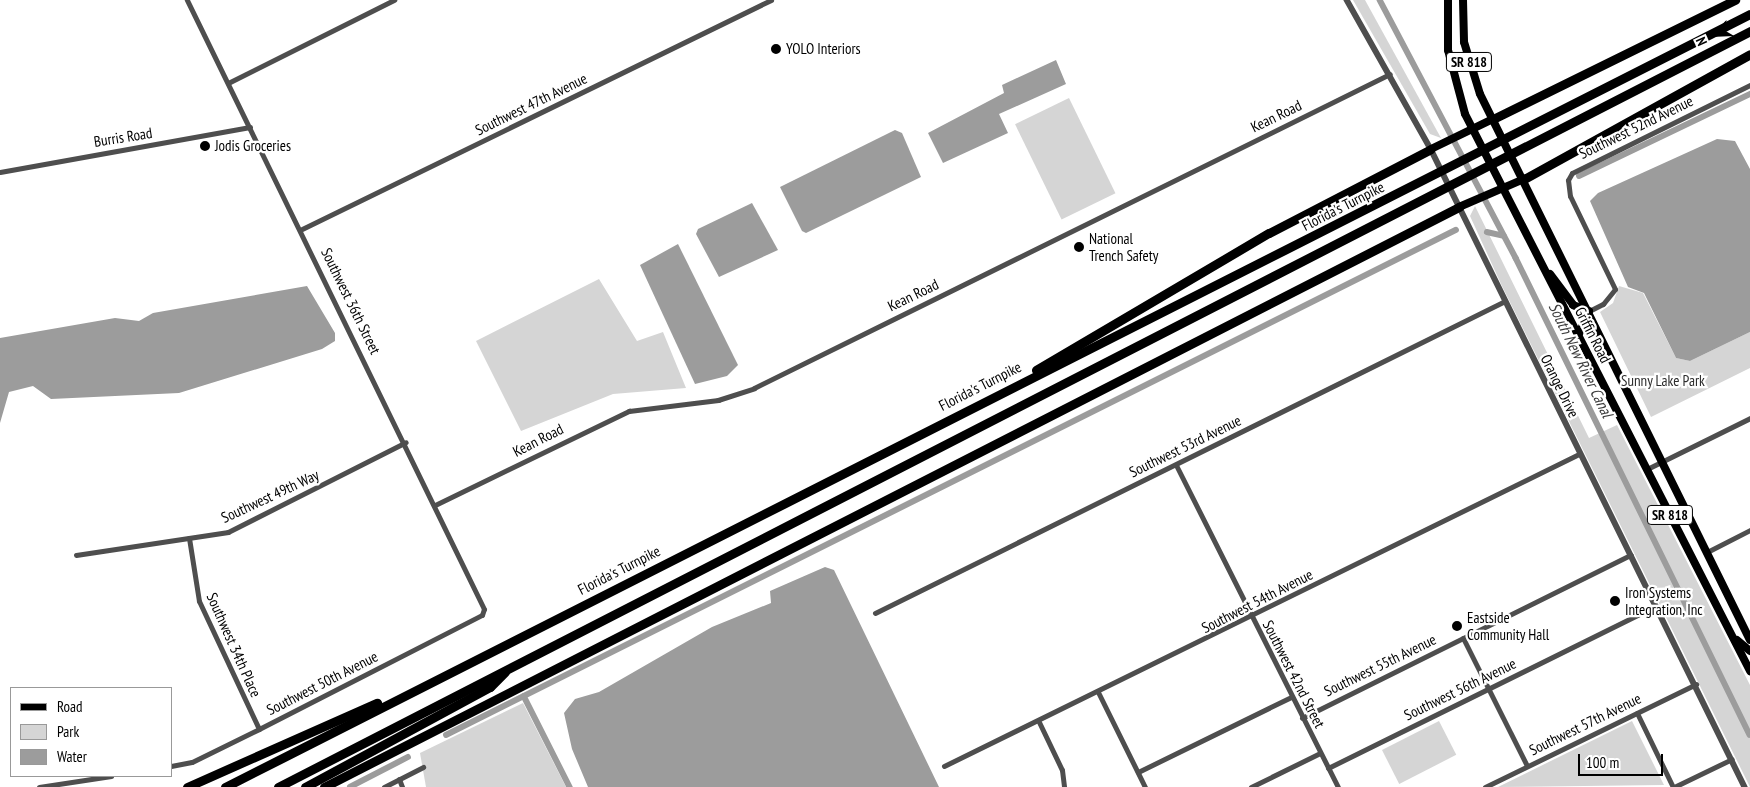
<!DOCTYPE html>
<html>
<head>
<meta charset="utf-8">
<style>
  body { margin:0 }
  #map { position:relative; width:1750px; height:787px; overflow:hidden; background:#fff; font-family:"PT Sans Narrow",sans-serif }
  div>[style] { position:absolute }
  .green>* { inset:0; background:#d5d5d5; transform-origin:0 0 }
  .water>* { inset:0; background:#9c9c9c }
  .canal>* { height:5.5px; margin:-2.75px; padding:0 2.75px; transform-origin:2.75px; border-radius:2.75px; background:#9c9c9c }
  .minor>* { height:5px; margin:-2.5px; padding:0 2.5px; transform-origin:2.5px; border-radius:2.5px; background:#4e4e4e }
  .tertiary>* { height:5.5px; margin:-2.75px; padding:0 2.75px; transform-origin:2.75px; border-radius:2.75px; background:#4e4e4e }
  .primary>* { height:8px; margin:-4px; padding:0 4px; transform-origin:4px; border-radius:4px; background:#000 }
  .motorway>* { height:9px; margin:-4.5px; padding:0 4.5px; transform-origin:4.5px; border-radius:4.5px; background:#000 }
  .dots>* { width:14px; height:14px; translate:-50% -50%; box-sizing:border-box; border:2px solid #fff; border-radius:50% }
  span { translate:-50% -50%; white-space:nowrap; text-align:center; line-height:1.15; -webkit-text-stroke:4.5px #fff; paint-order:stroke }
  .shield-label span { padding:1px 4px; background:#fff; border:1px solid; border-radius:4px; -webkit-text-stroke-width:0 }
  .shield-label { font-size:14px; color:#000; font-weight:700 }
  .poi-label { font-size:15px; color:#000 }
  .left { translate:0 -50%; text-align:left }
  .street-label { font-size:15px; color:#000 }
  .park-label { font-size:15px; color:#2c2c2c }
  .water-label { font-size:16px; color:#3d3d3d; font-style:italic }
  .legend { position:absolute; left:10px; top:687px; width:162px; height:90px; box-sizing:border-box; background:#fff; border:1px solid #999; margin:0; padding:6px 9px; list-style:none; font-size:15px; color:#000 }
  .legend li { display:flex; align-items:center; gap:10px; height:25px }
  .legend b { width:25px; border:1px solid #999 }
  .north { position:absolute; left:1690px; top:10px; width:50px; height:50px; -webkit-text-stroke:4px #fff; paint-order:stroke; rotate:245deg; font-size:14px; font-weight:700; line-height:20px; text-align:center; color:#000 }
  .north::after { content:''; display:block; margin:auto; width:18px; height:22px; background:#000; clip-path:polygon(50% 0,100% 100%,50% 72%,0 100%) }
  .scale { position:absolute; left:1578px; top:754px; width:85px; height:22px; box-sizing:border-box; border:2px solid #000; border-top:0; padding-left:6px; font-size:15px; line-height:18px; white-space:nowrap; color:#000; -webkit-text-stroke:4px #fff; paint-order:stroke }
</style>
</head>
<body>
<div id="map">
  <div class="green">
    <i style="clip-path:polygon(1353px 0,1365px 0,1441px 138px,1430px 134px)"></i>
    <i style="left:1069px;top:98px;width:106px;height:60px;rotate:64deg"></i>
    <i style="clip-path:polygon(1475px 206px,1589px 438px,1617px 425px,1750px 685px,1750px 787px,1501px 284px,1470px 216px)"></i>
    <i style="clip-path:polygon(599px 279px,637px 341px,663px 332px,686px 388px,613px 394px,521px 431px,476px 341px)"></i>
    <i style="clip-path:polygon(1619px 286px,1643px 293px,1676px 358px,1690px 361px,1750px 332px,1750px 368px,1651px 417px,1600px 312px,1613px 303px)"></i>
    <i style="clip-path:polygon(523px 703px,566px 787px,426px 787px,420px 753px)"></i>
    <i style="left:1439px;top:721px;width:38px;height:64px;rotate:63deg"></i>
    <i style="clip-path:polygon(1632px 721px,1664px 785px,1498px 787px)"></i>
  </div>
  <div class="water">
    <i style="clip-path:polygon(1056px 60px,1066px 84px,999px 114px,1008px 133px,943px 163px,928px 133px,1004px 93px,1002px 85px)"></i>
    <i style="clip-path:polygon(895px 130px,902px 133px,921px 177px,806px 233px,802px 231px,780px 187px)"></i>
    <i style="clip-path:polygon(1717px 139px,1735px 141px,1750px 169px,1750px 332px,1690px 361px,1676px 358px,1644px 293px,1628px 287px,1590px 201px,1598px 193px)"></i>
    <i style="clip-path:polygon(752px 203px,778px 250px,719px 277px,696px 234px,698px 229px)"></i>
    <i style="clip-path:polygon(678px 244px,738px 365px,727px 376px,695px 384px,640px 265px)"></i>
    <i style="clip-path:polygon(307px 286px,335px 333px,335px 341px,322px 349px,179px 393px,51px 399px,33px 386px,9px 392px,0 423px,0 338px,115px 318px,139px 321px,153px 313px)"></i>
    <i style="clip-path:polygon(825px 567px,834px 570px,939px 787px,588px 787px,572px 749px,564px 713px,575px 699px,599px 692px,712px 627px,771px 603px,770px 591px)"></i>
  </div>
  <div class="canal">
    <i style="left:1380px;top:0;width:292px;rotate:62.2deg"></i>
    <i style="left:1516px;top:258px;width:531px;rotate:63.87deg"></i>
    <i style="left:1579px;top:176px;width:190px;rotate:-25.6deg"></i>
    <i style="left:1487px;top:232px;width:17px;rotate:13deg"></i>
    <i style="left:524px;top:696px;width:102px;rotate:63.2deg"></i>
    <i style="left:446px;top:735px;width:1129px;rotate:-26.57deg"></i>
    <i style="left:350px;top:787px;width:65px;rotate:-27.3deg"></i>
  </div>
  <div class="minor">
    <i style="left:228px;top:83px;width:186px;rotate:-26.6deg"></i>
    <i style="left:0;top:172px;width:254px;rotate:-10.2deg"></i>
    <i style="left:302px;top:229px;width:522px;rotate:-26.03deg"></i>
    <i style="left:1589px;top:311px;width:16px;rotate:-27deg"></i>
    <i style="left:1603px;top:304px;width:19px;rotate:-51deg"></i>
    <i style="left:1615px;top:289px;width:103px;rotate:-115.8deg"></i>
    <i style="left:1570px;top:196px;width:16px;rotate:-97deg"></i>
    <i style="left:1568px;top:180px;width:8px;rotate:-60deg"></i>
    <i style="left:1572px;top:173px;width:199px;rotate:-26.3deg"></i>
    <i style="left:1176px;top:465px;width:360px;rotate:63.3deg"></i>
    <i style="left:1647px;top:469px;width:115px;rotate:-26.3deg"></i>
    <i style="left:435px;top:505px;width:216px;rotate:-25.9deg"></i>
    <i style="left:629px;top:411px;width:90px;rotate:-7deg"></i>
    <i style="left:718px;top:400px;width:38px;rotate:-18deg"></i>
    <i style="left:754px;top:388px;width:709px;rotate:-26.28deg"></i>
    <i style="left:189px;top:538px;width:64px;rotate:81deg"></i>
    <i style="left:199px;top:601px;width:141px;rotate:64.9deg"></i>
    <i style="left:1707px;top:552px;width:48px;rotate:-27.1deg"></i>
    <i style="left:76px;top:555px;width:154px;rotate:-8.6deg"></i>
    <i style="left:228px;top:532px;width:199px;rotate:-26.8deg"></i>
    <i style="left:875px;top:613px;width:703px;rotate:-26.35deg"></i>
    <i style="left:1463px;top:638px;width:143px;rotate:63.4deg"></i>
    <i style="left:1098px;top:692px;width:106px;rotate:63.7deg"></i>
    <i style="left:1637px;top:713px;width:82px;rotate:64.1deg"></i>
    <i style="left:1302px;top:718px;width:367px;rotate:-26.4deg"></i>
    <i style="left:1039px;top:722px;width:53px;rotate:64.4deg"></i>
    <i style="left:1062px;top:770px;width:17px;rotate:83deg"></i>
    <i style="left:171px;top:766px;width:21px;rotate:-11deg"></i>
    <i style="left:192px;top:762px;width:75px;rotate:-26.2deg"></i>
    <i style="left:259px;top:729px;width:250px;rotate:-27.1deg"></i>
    <i style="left:482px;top:615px;width:6px;rotate:-72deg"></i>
    <i style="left:484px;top:609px;width:678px;rotate:-116deg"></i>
    <i style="left:944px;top:766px;width:708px;rotate:-26.17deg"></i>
    <i style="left:1328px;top:768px;width:366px;rotate:-26.3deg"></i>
    <i style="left:1138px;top:772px;width:170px;rotate:-26.1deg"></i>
    <i style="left:399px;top:779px;width:9px;rotate:69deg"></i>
    <i style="left:39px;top:787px;width:73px;rotate:-8.7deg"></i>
    <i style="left:384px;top:787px;width:44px;rotate:-27.1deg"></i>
    <i style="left:1251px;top:787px;width:77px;rotate:-26.2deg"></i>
    <i style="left:1485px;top:787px;width:235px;rotate:-26deg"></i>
    <i style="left:1674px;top:787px;width:64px;rotate:-25.8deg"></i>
  </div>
  <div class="tertiary">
    <i style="left:1347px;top:0;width:171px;rotate:60.6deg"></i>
    <i style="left:1431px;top:149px;width:711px;rotate:63.8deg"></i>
  </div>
  <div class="primary">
    <i style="left:1448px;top:0;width:50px;rotate:90deg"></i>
    <i style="left:1448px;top:50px;width:66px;rotate:75.1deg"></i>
    <i style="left:1465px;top:114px;width:626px;rotate:62.9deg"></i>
    <i style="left:1463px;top:0;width:42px;rotate:88.6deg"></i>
    <i style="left:1464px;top:42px;width:54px;rotate:72.9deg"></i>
    <i style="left:1480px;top:94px;width:609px;rotate:63.69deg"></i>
    <i style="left:1431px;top:149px;width:69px;rotate:-25.8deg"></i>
    <i style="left:1459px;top:207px;width:71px;rotate:-23.3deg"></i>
    <i style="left:1550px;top:274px;width:39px;rotate:53deg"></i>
    <i style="left:1573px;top:305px;width:17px;rotate:21deg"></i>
    <i style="left:1578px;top:336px;width:27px;rotate:-66deg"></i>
    <i style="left:1737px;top:640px;width:17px;rotate:40deg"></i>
  </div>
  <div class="motorway">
    <i style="left:1493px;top:119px;width:270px;rotate:-26.2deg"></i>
    <i style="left:1524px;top:179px;width:258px;rotate:-28.9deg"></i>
    <i style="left:1036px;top:370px;width:270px;rotate:-30.5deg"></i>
    <i style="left:1269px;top:233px;width:182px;rotate:-27.4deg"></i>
    <i style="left:187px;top:787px;width:208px;rotate:-23.9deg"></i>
    <i style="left:225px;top:787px;width:1710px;rotate:-26.88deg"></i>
    <i style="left:278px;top:787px;width:1655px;rotate:-27.18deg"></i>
    <i style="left:305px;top:787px;width:210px;rotate:-28.4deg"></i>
    <i style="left:490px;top:687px;width:21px;rotate:-45deg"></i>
    <i style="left:324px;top:787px;width:1275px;rotate:-27.07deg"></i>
  </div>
  <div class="dots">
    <i style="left:776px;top:49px;background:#000"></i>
    <i style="left:205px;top:146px;background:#000"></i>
    <i style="left:1079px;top:247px;background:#000"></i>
    <i style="left:1615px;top:601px;background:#000"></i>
    <i style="left:1457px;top:626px;background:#000"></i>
  </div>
  <div class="shield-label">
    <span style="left:1469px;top:62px">SR 818</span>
    <span style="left:1670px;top:515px">SR 818</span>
  </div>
  <div class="poi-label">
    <span class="left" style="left:786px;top:49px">YOLO Interiors</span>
    <span class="left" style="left:215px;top:146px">Jodis Groceries</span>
    <span class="left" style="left:1089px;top:247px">National<br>Trench Safety</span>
    <span class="left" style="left:1625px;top:601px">Iron Systems<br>Integration, Inc</span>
    <span class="left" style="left:1467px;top:626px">Eastside<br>Community Hall</span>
  </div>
  <div class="street-label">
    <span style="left:531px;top:104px;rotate:-26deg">Southwest 47th Avenue</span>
    <span style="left:1276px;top:116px;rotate:-26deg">Kean Road</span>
    <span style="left:1636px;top:127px;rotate:-26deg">Southwest 52nd Avenue</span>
    <span style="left:123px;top:137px;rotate:-9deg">Burris Road</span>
    <span style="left:1343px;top:206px;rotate:-27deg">Florida's Turnpike</span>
    <span style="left:913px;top:295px;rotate:-26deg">Kean Road</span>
    <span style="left:351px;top:301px;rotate:64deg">Southwest 36th Street</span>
    <span style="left:1593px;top:335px;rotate:63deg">Griffin Road</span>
    <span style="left:980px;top:386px;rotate:-27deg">Florida's Turnpike</span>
    <span style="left:1560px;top:386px;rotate:64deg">Orange Drive</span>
    <span style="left:538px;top:440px;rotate:-27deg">Kean Road</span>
    <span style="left:1185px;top:446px;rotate:-26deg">Southwest 53rd Avenue</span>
    <span style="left:270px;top:496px;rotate:-25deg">Southwest 49th Way</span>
    <span style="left:619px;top:570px;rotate:-27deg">Florida's Turnpike</span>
    <span style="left:1257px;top:601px;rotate:-27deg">Southwest 54th Avenue</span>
    <span style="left:234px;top:645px;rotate:66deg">Southwest 34th Place</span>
    <span style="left:1380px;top:665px;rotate:-26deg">Southwest 55th Avenue</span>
    <span style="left:1294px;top:674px;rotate:63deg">Southwest 42nd Street</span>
    <span style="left:322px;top:683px;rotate:-27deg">Southwest 50th Avenue</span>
    <span style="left:1460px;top:689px;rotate:-26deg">Southwest 56th Avenue</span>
    <span style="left:1585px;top:724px;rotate:-26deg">Southwest 57th Avenue</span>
  </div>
  <div class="park-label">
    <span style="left:1663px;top:381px">Sunny Lake Park</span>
  </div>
  <div class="water-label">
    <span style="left:1581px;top:360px;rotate:64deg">South New River Canal</span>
  </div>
  <ul class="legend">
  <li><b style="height:6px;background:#000"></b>Road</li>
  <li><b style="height:14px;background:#d5d5d5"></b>Park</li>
  <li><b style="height:14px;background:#9c9c9c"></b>Water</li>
  </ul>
  <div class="north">N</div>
  <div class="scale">100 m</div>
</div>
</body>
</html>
